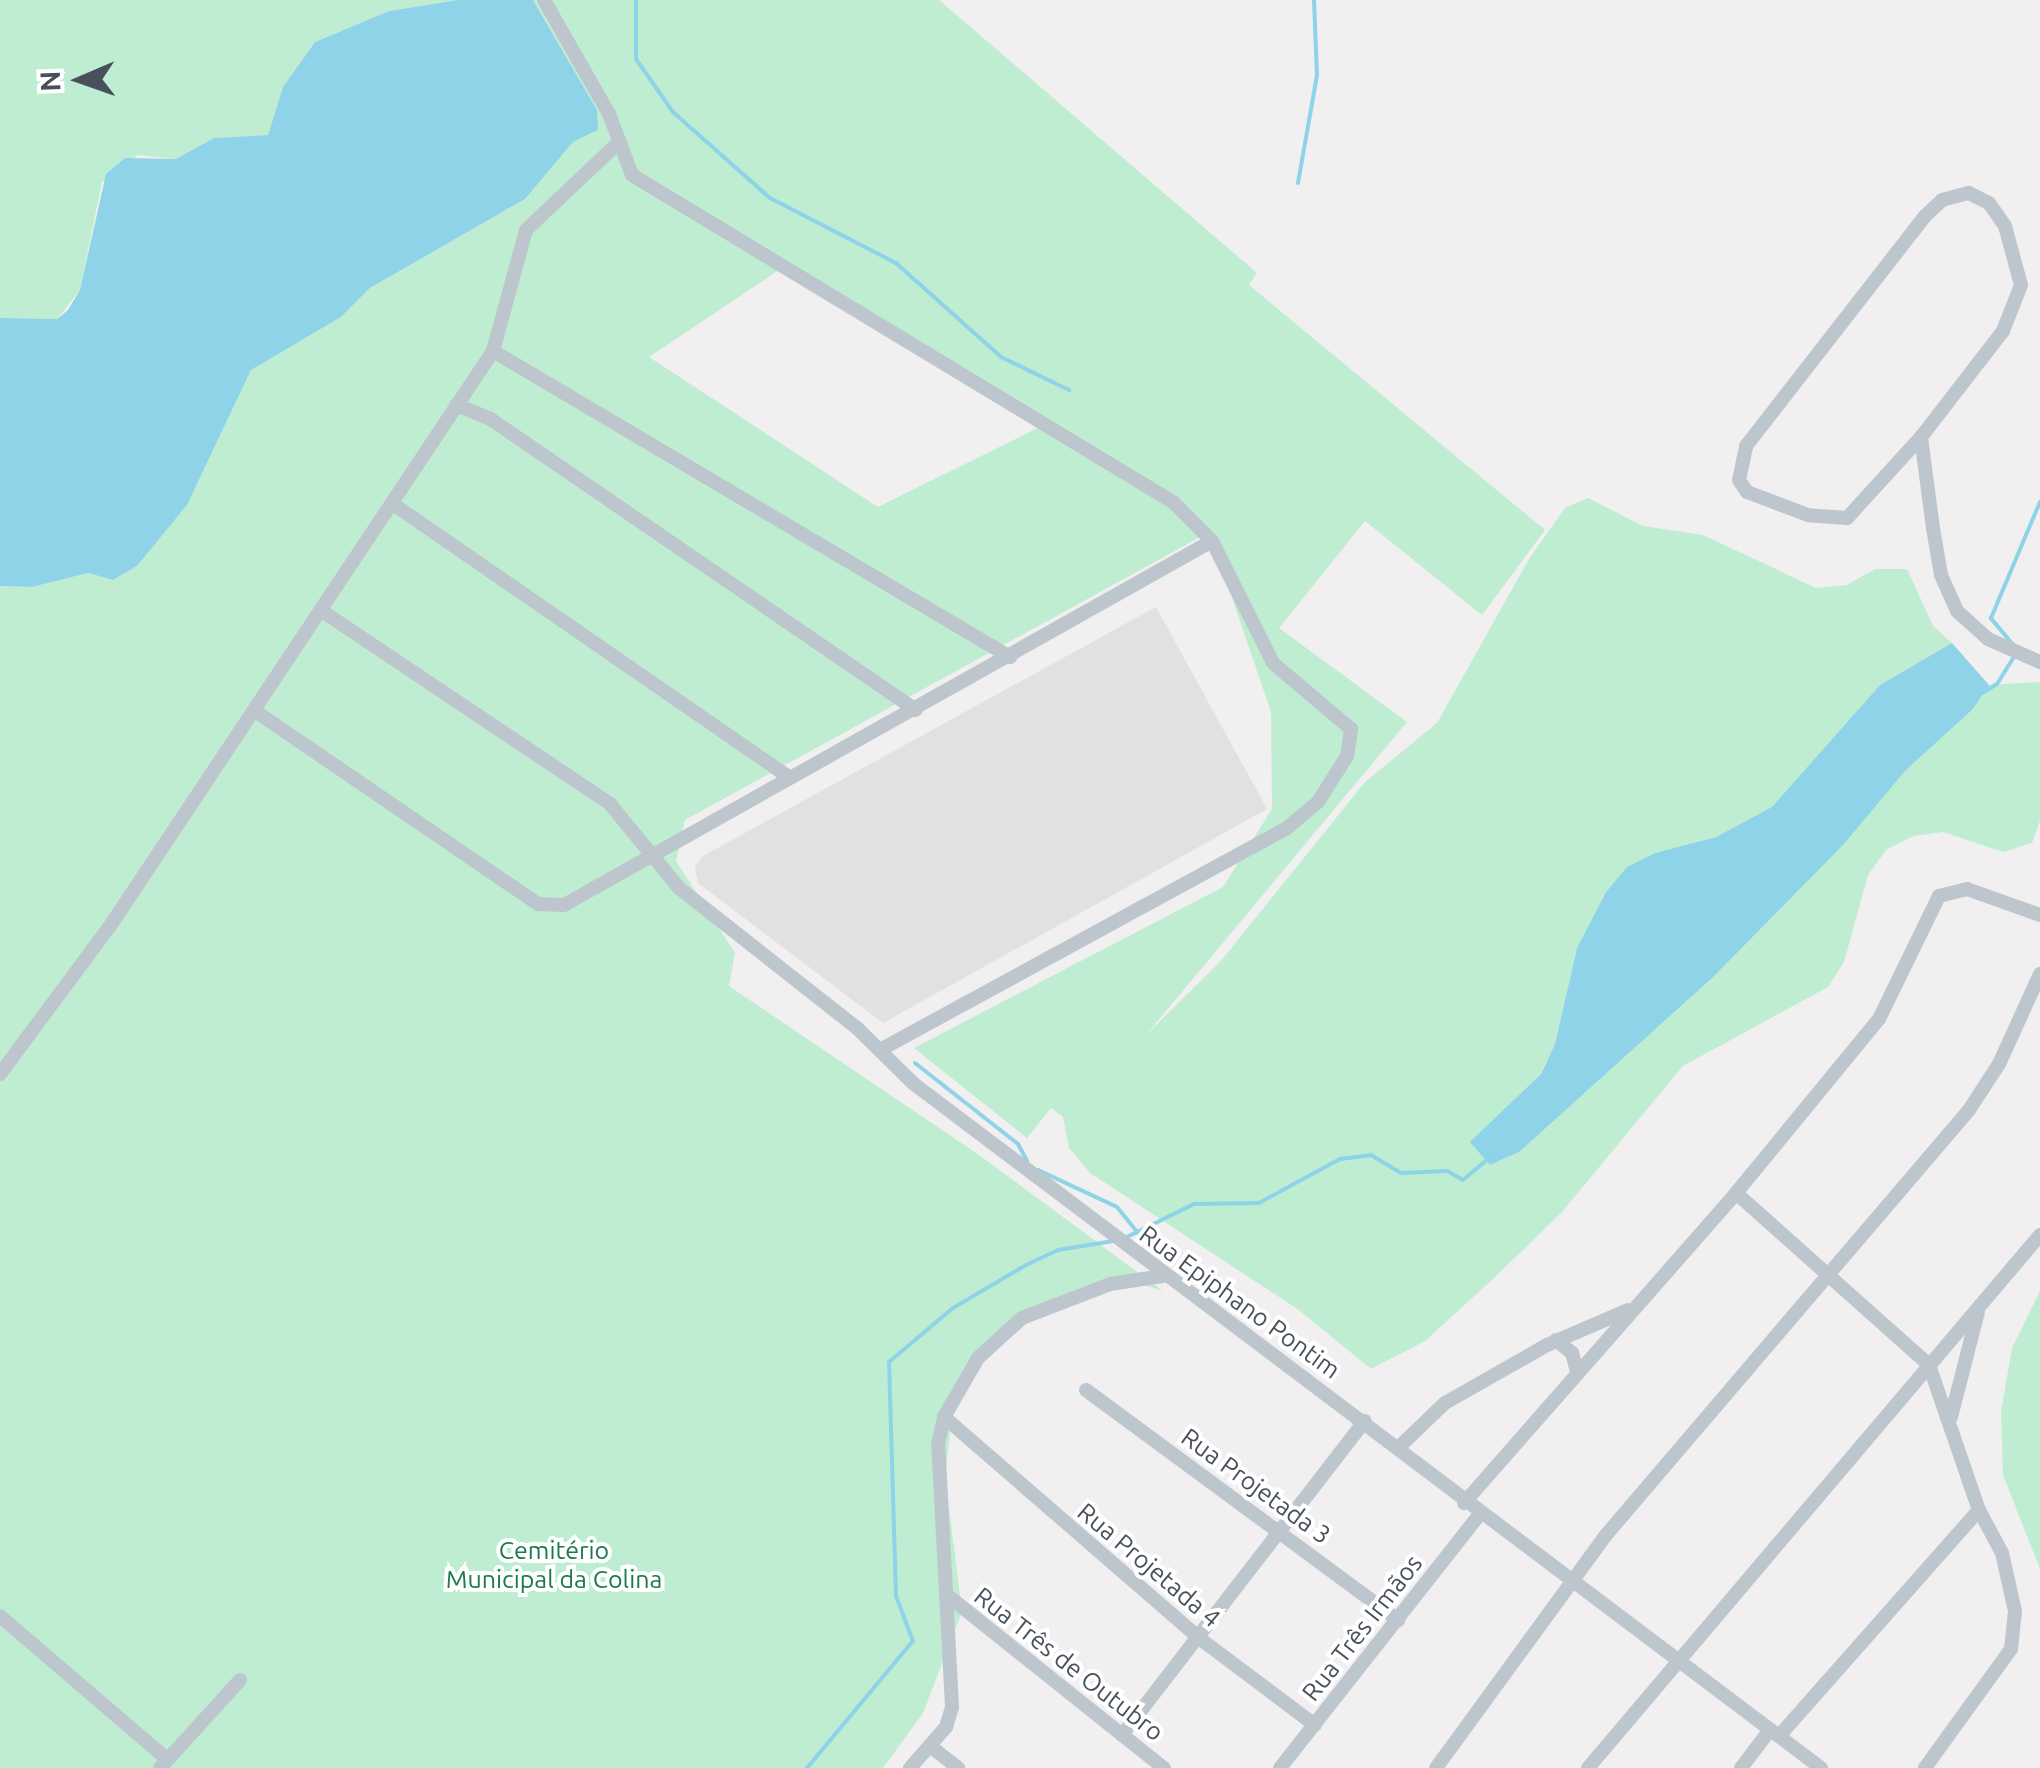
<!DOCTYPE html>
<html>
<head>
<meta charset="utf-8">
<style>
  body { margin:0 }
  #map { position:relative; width:2040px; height:1768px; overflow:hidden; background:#f1efef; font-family:Ubuntu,sans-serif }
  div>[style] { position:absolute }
  .education>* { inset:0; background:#e2e0e0 }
  .green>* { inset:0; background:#bfedd2 }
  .water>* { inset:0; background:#8ed3e8 }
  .stream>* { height:4px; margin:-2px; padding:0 2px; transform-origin:2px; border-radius:2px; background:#8ed3e8 }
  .minor>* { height:14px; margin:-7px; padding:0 7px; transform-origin:7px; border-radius:7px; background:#bec6cd }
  span { translate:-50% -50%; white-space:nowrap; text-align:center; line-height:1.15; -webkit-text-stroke:8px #fff; paint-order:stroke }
  .street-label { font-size:25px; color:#48515b }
  .park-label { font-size:25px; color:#1b7a4d }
  .north { position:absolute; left:30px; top:30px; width:100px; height:100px; -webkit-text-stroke:8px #fff; paint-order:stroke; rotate:268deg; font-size:28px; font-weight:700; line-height:40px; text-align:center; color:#48515b }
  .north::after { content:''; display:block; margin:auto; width:35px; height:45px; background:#48515b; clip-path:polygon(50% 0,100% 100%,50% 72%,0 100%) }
</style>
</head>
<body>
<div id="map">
  <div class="education">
    <i style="clip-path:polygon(1156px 607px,1267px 809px,883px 1023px,698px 883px,695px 867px,703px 856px)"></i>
  </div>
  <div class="green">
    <i style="clip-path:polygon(0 0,458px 0,389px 11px,315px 42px,283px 87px,268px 135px,214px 138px,176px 159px,138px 155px,102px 182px,80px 290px,57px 319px,0 318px)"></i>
    <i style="clip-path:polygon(evenodd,533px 0,939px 0,1257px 273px,1249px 285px,1545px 530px,1482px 615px,1365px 521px,1279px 628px,1407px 722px,1146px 1035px,1221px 961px,1365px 782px,1437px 723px,1529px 559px,1565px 508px,1588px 498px,1643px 526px,1703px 535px,1816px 588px,1847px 585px,1875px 569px,1907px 569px,1933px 626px,1952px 643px,1880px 685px,1773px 807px,1716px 837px,1655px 853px,1627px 868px,1606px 892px,1577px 948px,1555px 1044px,1540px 1075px,1517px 1097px,1490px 1165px,1519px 1152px,1778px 911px,1905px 771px,1973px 709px,1989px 685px,2040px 682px,2040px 821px,2032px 843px,2003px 852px,1943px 832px,1913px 836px,1886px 850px,1868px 875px,1844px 962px,1828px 987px,1683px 1066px,1562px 1212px,1494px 1278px,1425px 1341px,1371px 1369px,1299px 1310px,1090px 1173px,1069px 1148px,1063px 1117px,1051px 1108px,1027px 1138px,914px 1048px,1223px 887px,1272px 809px,1271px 712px,1224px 574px,1202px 536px,685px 820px,676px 861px,735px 953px,729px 986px,982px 1157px,1163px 1291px,1119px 1277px,996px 1336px,952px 1417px,945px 1476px,962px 1612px,923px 1713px,883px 1768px,0 1768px,0 586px,32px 587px,88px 573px,113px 580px,137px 566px,187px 505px,251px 370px,341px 317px,370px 288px,525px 199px,573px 142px,597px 131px,597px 110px,533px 0,779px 270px,1048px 423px,878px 507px,649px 357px,779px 270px)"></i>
    <i style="clip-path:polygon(2040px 1291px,2040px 1569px,2003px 1475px,2001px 1412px,2012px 1348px)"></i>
  </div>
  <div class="water">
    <i style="clip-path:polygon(458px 0,533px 0,597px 110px,598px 130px,573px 142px,525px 199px,370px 288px,341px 317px,251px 370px,187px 505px,137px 566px,113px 580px,88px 573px,32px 587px,0 586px,0 318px,57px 319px,68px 310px,80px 290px,106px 174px,125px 158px,176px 159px,214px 138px,268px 135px,283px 87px,315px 42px,389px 11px)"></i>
    <i style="clip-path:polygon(1952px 643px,1989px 685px,1973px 709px,1905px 771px,1843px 845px,1713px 977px,1519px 1152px,1490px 1165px,1470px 1142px,1541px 1074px,1555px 1044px,1577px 948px,1606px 892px,1627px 867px,1655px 853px,1716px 837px,1772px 807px,1880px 685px)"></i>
  </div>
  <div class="stream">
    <i style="left:636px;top:0;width:59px;rotate:90deg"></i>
    <i style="left:636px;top:59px;width:65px;rotate:55.1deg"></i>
    <i style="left:673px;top:112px;width:130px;rotate:41.6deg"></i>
    <i style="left:770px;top:198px;width:142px;rotate:27.3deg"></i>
    <i style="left:896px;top:263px;width:141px;rotate:41.8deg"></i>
    <i style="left:1001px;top:357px;width:76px;rotate:25.9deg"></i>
    <i style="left:1298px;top:183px;width:110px;rotate:-80deg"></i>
    <i style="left:1317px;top:75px;width:75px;rotate:-92.3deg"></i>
    <i style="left:2015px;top:647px;width:38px;rotate:-130deg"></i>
    <i style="left:1991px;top:618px;width:126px;rotate:-67.1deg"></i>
    <i style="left:1982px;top:693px;width:17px;rotate:-31deg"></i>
    <i style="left:1997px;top:684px;width:32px;rotate:-58deg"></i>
    <i style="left:915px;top:1063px;width:131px;rotate:38.2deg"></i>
    <i style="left:1018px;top:1144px;width:19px;rotate:62deg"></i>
    <i style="left:1038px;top:1170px;width:87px;rotate:25.1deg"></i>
    <i style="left:1117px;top:1207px;width:33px;rotate:51deg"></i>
    <i style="left:1127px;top:1237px;width:75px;rotate:-26.2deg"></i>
    <i style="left:1194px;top:1204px;width:65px;rotate:-0.9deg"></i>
    <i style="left:1259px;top:1203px;width:92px;rotate:-28.5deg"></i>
    <i style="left:1340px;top:1159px;width:31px;rotate:-7deg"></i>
    <i style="left:1371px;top:1155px;width:35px;rotate:31deg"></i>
    <i style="left:1401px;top:1173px;width:46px;rotate:-2.5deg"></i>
    <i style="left:1447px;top:1171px;width:18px;rotate:29deg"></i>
    <i style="left:1463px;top:1180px;width:34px;rotate:-40deg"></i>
    <i style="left:807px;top:1768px;width:165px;rotate:-50.2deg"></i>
    <i style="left:913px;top:1641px;width:48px;rotate:-110.7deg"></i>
    <i style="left:896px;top:1596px;width:234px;rotate:-91.7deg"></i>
    <i style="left:889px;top:1362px;width:84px;rotate:-40.2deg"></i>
    <i style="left:953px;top:1308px;width:85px;rotate:-30.5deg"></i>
    <i style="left:1026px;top:1265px;width:35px;rotate:-25deg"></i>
    <i style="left:1058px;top:1250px;width:56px;rotate:-9.3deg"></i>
  </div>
  <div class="minor">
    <i style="left:544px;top:0;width:131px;rotate:60.3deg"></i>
    <i style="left:609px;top:114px;width:65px;rotate:69.3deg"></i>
    <i style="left:632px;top:175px;width:632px;rotate:31.15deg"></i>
    <i style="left:1173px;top:502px;width:55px;rotate:45deg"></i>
    <i style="left:1212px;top:541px;width:136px;rotate:63.4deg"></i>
    <i style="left:1273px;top:663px;width:102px;rotate:40.2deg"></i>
    <i style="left:1351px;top:729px;width:27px;rotate:98deg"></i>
    <i style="left:1347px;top:756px;width:54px;rotate:122.2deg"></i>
    <i style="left:1318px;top:802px;width:40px;rotate:140deg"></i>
    <i style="left:1287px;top:828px;width:464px;rotate:151.4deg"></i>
    <i style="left:493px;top:351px;width:601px;rotate:30.62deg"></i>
    <i style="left:456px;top:405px;width:35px;rotate:22deg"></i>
    <i style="left:489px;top:418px;width:517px;rotate:34.37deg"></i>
    <i style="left:1921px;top:437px;width:110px;rotate:132.4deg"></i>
    <i style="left:1847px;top:518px;width:39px;rotate:-176deg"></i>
    <i style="left:1808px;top:515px;width:65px;rotate:-159.3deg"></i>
    <i style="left:1747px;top:492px;width:14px;rotate:-124deg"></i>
    <i style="left:1739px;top:480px;width:35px;rotate:-78deg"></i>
    <i style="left:1746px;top:446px;width:291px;rotate:-52.1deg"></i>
    <i style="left:1925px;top:216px;width:23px;rotate:-43deg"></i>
    <i style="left:1942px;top:200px;width:28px;rotate:-15deg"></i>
    <i style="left:1969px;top:193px;width:22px;rotate:27deg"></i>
    <i style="left:1989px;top:203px;width:28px;rotate:55deg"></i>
    <i style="left:2005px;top:226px;width:61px;rotate:74.8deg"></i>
    <i style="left:2021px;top:285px;width:49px;rotate:111.4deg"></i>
    <i style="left:2003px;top:331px;width:134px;rotate:127.7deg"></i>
    <i style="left:1921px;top:437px;width:92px;rotate:82.5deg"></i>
    <i style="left:1933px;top:528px;width:48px;rotate:80.3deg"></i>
    <i style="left:1941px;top:575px;width:39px;rotate:66deg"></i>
    <i style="left:1957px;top:611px;width:42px;rotate:42.1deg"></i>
    <i style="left:1988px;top:639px;width:57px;rotate:23.9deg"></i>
    <i style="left:393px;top:504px;width:481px;rotate:34.6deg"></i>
    <i style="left:322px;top:611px;width:347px;rotate:33.8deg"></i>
    <i style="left:610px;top:804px;width:109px;rotate:50.6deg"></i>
    <i style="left:679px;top:888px;width:228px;rotate:38.2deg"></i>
    <i style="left:858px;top:1029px;width:78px;rotate:44.5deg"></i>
    <i style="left:914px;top:1084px;width:1136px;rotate:37.02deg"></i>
    <i style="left:255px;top:711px;width:343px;rotate:34.3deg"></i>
    <i style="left:538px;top:904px;width:26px;rotate:2deg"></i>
    <i style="left:564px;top:905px;width:743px;rotate:-29.32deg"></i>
    <i style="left:0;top:1074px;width:188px;rotate:-53.4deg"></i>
    <i style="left:112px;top:923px;width:687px;rotate:-56.33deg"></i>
    <i style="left:493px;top:351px;width:125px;rotate:-74.7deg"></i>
    <i style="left:526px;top:230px;width:129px;rotate:-43.4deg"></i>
    <i style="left:1736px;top:1193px;width:259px;rotate:41.7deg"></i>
    <i style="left:1929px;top:1365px;width:153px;rotate:71deg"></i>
    <i style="left:1979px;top:1510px;width:49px;rotate:61.9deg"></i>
    <i style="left:2002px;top:1553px;width:59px;rotate:77.4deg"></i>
    <i style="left:2015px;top:1611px;width:38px;rotate:96deg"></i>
    <i style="left:2011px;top:1649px;width:147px;rotate:125.9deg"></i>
    <i style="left:1556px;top:1340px;width:21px;rotate:39deg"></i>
    <i style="left:1572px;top:1353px;width:20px;rotate:75deg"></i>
    <i style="left:1086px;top:1390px;width:388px;rotate:36.4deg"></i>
    <i style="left:944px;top:1417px;width:68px;rotate:-60deg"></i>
    <i style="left:978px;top:1358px;width:59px;rotate:-42.3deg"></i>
    <i style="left:1022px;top:1318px;width:94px;rotate:-21.1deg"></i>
    <i style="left:1110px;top:1284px;width:53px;rotate:-8.7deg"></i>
    <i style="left:1951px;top:1417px;width:108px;rotate:-75.6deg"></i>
    <i style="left:1398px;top:1448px;width:65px;rotate:-43.8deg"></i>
    <i style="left:1445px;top:1403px;width:117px;rotate:-29.6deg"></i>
    <i style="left:1547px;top:1345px;width:88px;rotate:-23.4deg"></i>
    <i style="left:1464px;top:1503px;width:412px;rotate:-48.7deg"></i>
    <i style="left:1736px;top:1193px;width:225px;rotate:-50.6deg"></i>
    <i style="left:1879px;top:1019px;width:137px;rotate:-64deg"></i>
    <i style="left:1939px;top:896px;width:29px;rotate:-14deg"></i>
    <i style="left:1967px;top:889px;width:77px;rotate:19.6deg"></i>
    <i style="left:947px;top:1595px;width:278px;rotate:38.6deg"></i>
    <i style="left:0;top:1616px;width:220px;rotate:40.6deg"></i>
    <i style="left:1122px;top:1735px;width:397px;rotate:-52.3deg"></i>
    <i style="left:1779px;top:1736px;width:302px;rotate:-48.5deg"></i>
    <i style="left:930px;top:1746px;width:36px;rotate:38deg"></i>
    <i style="left:160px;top:1768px;width:119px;rotate:-47.7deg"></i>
    <i style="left:910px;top:1768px;width:55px;rotate:-48.7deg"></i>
    <i style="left:946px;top:1727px;width:21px;rotate:-73deg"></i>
    <i style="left:952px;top:1707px;width:263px;rotate:-93deg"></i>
    <i style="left:938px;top:1444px;width:28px;rotate:-77deg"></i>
    <i style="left:944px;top:1417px;width:337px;rotate:40.9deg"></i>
    <i style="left:1199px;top:1638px;width:145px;rotate:36.9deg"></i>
    <i style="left:1280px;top:1768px;width:322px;rotate:-51.8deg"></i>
    <i style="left:1436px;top:1768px;width:288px;rotate:-53.9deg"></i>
    <i style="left:1606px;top:1535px;width:559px;rotate:-49.5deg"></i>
    <i style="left:1969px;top:1110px;width:55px;rotate:-56.9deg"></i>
    <i style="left:1999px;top:1064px;width:99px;rotate:-65.5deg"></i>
    <i style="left:1588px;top:1768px;width:699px;rotate:-49.7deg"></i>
    <i style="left:1741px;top:1768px;width:48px;rotate:-52.7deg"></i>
  </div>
  <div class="street-label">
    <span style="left:1240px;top:1302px;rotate:36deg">Rua Epiphano Pontim</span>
    <span style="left:1256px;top:1486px;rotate:36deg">Rua Projetada 3</span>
    <span style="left:1149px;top:1565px;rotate:40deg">Rua Projetada 4</span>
    <span style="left:1362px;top:1628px;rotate:-52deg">Rua Três Irmãos</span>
    <span style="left:1069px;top:1664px;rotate:38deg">Rua Três de Outubro</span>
  </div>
  <div class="park-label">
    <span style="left:554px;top:1565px">Cemitério<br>Municipal da Colina</span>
  </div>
  <div class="north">N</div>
</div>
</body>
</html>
